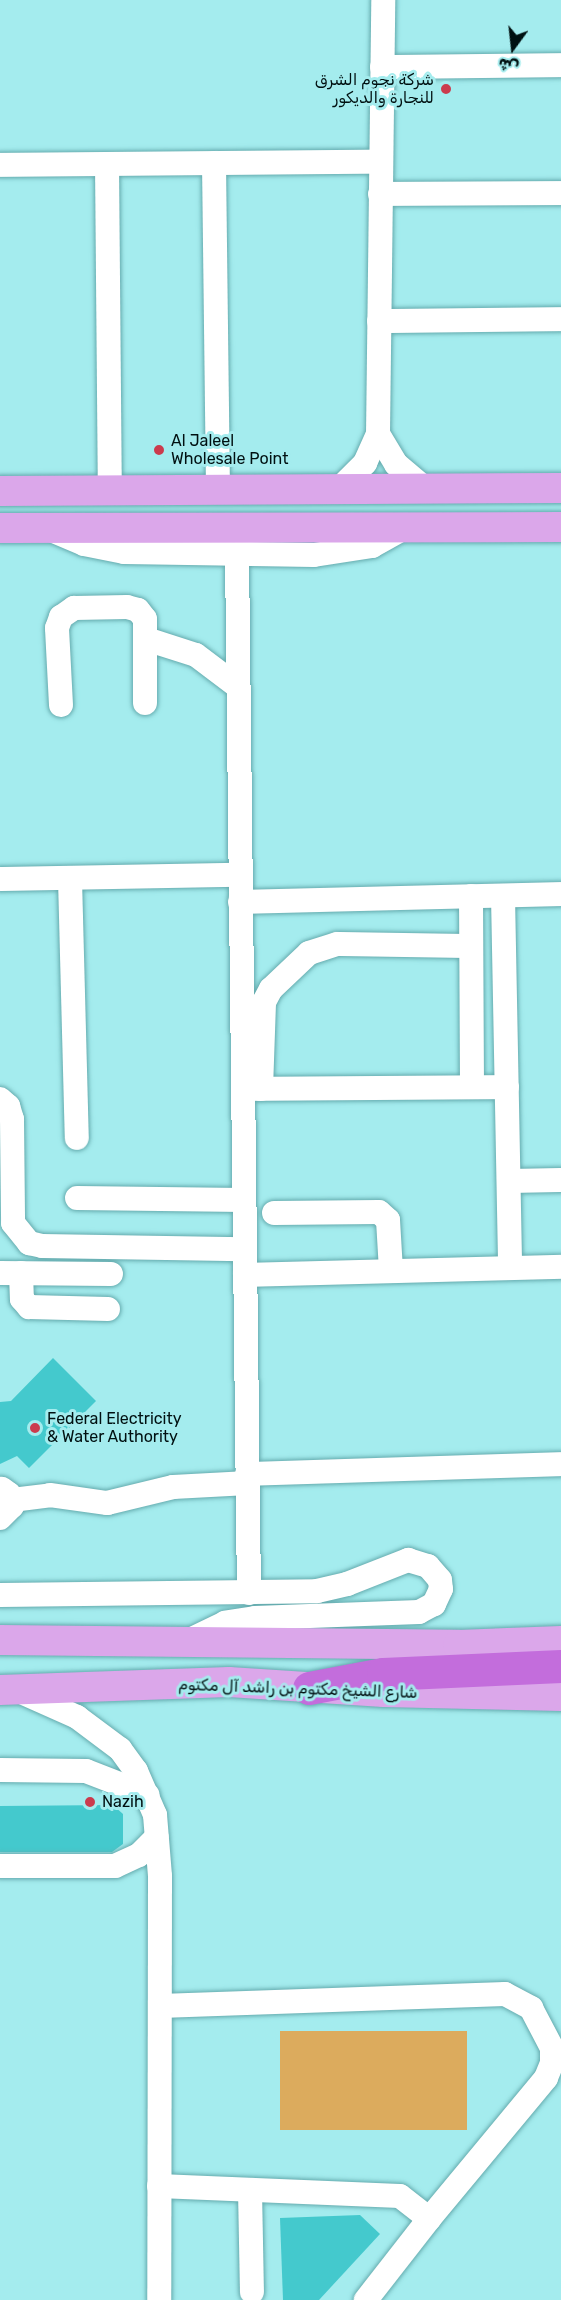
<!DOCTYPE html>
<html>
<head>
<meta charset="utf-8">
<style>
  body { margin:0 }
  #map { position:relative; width:561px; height:2300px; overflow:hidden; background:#a4ecee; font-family:Rubik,"Noto Naskh Arabic",sans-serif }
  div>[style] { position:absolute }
  .green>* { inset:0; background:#dcab5d; transform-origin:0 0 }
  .building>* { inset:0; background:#44c9cd }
  .roads { filter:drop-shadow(0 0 2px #65abae) drop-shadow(0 0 2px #65abae) }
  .minor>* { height:24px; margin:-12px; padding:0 12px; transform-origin:12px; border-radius:12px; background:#fff }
  .major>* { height:30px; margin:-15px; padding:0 15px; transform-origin:15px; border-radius:15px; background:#dba7ea }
  .highway>* { height:33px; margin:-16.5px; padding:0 16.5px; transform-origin:16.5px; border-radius:16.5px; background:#c36ddc }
  .dots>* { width:16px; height:16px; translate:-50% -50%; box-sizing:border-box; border:3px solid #a4ecee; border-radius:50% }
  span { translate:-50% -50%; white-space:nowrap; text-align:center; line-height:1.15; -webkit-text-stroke:6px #a4ecee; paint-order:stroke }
  .poi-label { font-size:16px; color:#001011 }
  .right { translate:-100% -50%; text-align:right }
  .left { translate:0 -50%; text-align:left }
  .street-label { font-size:16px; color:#001011 }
  .north { position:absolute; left:483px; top:18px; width:60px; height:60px; -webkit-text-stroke:4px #a4ecee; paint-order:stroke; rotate:195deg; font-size:16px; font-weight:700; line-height:24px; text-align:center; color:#001011 }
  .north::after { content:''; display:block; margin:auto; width:21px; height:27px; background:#001011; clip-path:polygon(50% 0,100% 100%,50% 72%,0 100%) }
</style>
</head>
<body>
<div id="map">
  <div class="green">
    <i style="left:467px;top:2031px;width:99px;height:187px;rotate:90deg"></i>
  </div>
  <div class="building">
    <i style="clip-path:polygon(53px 1358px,96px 1401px,29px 1468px,17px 1456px,0 1464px,0 1402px,11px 1401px)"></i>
    <i style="clip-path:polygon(113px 1805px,123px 1814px,123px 1844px,112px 1852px,0 1852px,0 1806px)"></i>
    <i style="clip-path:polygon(360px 2215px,380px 2234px,319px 2300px,283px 2300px,280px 2218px)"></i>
  </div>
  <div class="roads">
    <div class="minor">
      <i style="left:382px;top:67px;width:179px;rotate:-0.6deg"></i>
      <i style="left:214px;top:163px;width:325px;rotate:89.3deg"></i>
      <i style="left:107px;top:164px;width:326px;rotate:89.5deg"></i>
      <i style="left:0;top:165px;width:381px;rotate:-0.5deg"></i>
      <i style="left:380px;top:194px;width:181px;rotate:-0.3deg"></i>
      <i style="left:379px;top:321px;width:182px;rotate:-0.6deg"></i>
      <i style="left:378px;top:434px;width:35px;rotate:59deg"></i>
      <i style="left:396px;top:464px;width:34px;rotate:40deg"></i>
      <i style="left:342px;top:486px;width:33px;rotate:-45deg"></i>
      <i style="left:365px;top:463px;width:32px;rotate:-66deg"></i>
      <i style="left:378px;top:434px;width:434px;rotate:-89.3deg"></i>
      <i style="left:51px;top:530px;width:36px;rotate:23deg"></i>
      <i style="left:84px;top:544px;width:41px;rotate:11.3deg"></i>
      <i style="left:124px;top:552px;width:190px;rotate:0.9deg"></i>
      <i style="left:314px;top:555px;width:59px;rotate:-8.8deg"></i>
      <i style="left:372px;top:546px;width:39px;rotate:-29deg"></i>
      <i style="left:237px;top:554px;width:1039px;rotate:89.34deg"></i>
      <i style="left:146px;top:639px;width:52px;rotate:17.7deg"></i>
      <i style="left:196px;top:655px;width:51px;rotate:37.1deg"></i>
      <i style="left:61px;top:705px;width:77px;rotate:-93deg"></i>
      <i style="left:57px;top:628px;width:12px;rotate:-70deg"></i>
      <i style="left:61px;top:617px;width:16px;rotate:-35deg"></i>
      <i style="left:74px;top:608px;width:53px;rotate:-1.1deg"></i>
      <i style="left:127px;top:607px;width:11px;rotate:15deg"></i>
      <i style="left:138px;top:610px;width:11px;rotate:52deg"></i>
      <i style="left:145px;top:619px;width:84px;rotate:90deg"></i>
      <i style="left:0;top:879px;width:240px;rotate:-1deg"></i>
      <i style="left:70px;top:879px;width:259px;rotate:88.5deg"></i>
      <i style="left:471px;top:896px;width:191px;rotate:89.7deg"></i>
      <i style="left:503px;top:896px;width:372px;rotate:88.9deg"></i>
      <i style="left:240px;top:902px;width:321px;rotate:-1.4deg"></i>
      <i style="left:245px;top:1089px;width:262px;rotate:-0.4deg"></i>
      <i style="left:261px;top:1089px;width:87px;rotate:-88deg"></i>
      <i style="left:264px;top:1002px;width:15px;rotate:-62deg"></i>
      <i style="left:271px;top:989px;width:52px;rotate:-43.5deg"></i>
      <i style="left:309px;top:953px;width:29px;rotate:-18deg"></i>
      <i style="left:337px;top:944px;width:134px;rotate:0.9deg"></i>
      <i style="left:0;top:1099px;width:11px;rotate:41deg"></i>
      <i style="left:8px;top:1106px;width:14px;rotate:73deg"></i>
      <i style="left:12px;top:1119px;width:104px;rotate:89.4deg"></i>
      <i style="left:13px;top:1223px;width:26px;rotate:51deg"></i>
      <i style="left:29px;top:1243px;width:13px;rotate:13deg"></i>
      <i style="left:42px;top:1246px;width:202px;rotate:0.9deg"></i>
      <i style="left:509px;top:1181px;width:52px;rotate:-1.1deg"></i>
      <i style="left:77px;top:1198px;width:167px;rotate:0.7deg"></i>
      <i style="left:274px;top:1213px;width:105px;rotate:-0.5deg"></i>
      <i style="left:379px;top:1212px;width:12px;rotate:42deg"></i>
      <i style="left:388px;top:1220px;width:51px;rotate:86.6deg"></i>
      <i style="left:0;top:1273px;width:111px;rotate:0.5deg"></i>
      <i style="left:21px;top:1273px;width:26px;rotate:88deg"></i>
      <i style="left:22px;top:1299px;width:11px;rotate:49deg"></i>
      <i style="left:29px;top:1307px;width:79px;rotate:1.5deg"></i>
      <i style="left:245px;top:1275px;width:316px;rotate:-1.5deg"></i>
      <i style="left:247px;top:1474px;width:314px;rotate:-1.8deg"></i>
      <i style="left:12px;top:1500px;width:38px;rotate:-7deg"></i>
      <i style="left:50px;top:1495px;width:58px;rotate:8deg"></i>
      <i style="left:107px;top:1503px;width:68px;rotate:-13.6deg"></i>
      <i style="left:173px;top:1487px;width:75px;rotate:-3.1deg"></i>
      <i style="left:0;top:1518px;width:17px;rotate:-45deg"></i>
      <i style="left:12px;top:1506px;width:12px;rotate:-104deg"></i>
      <i style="left:9px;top:1494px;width:9px;rotate:-144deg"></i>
      <i style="left:0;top:1595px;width:317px;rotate:-0.7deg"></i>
      <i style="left:317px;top:1591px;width:31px;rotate:-13deg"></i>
      <i style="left:347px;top:1584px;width:66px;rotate:-21.5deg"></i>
      <i style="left:408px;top:1560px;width:21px;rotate:17deg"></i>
      <i style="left:428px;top:1566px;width:18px;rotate:49deg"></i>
      <i style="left:440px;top:1580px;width:9px;rotate:84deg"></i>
      <i style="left:441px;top:1589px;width:17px;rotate:115deg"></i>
      <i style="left:434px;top:1604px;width:17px;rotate:152deg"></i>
      <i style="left:419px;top:1612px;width:164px;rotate:177.9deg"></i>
      <i style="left:255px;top:1618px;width:30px;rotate:171deg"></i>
      <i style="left:225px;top:1623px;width:41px;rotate:154.1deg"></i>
      <i style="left:19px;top:1691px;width:64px;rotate:24.1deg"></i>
      <i style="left:77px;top:1717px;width:54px;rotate:36.7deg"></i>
      <i style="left:120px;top:1749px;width:27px;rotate:54deg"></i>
      <i style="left:136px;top:1771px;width:48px;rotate:66.6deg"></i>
      <i style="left:155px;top:1815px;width:61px;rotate:85.3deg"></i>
      <i style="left:160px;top:1876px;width:424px;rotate:90.1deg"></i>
      <i style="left:0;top:1770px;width:86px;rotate:0.7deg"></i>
      <i style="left:86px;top:1771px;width:66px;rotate:21.2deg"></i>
      <i style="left:0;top:1866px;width:115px"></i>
      <i style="left:115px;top:1866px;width:26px;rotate:-25deg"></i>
      <i style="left:139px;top:1855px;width:25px;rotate:-45deg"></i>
      <i style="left:160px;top:2006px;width:345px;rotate:-2deg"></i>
      <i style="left:505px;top:1994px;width:30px;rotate:28deg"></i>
      <i style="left:531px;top:2008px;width:45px;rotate:62.3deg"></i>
      <i style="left:552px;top:2048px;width:15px;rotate:90deg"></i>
      <i style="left:552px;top:2063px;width:16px;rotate:112deg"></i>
      <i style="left:546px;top:2078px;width:183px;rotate:129.7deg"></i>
      <i style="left:159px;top:2186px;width:241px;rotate:2.4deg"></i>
      <i style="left:400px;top:2196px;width:37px;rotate:38deg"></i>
      <i style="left:429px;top:2219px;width:103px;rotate:127.9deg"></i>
      <i style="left:250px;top:2190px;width:102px;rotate:88.9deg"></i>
    </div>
    <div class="major">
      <i style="left:0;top:491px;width:561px;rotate:-0.31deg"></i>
      <i style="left:0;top:528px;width:561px;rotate:-0.1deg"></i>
      <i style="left:0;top:1640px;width:458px;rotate:0.6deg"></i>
      <i style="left:458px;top:1645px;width:103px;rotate:-2.2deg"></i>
      <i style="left:0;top:1690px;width:229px;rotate:-2deg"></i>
      <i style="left:229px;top:1682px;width:155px;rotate:3.7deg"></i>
      <i style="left:384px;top:1692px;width:177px;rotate:1.3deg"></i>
    </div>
    <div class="highway">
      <i style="left:309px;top:1688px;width:75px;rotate:-10.7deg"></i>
      <i style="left:383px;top:1674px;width:178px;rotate:-2.6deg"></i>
    </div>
  </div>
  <div class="dots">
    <i style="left:446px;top:89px;background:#cb3b4d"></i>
    <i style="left:159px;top:450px;background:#cb3b4d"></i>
    <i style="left:35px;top:1428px;background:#cb3b4d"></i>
    <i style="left:90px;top:1802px;background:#cb3b4d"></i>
  </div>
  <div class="poi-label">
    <span class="right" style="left:434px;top:89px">شركة نجوم الشرق<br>للنجارة والديكور</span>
    <span class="left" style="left:171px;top:450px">Al Jaleel<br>Wholesale Point</span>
    <span class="left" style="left:47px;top:1428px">Federal Electricity<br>&amp; Water Authority</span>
    <span class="left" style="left:102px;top:1802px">Nazih</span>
  </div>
  <div class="street-label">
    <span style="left:298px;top:1689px;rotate:2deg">شارع الشيخ مكتوم بن راشد آل مكتوم</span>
  </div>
  <div class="north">ش</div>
</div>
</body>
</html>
